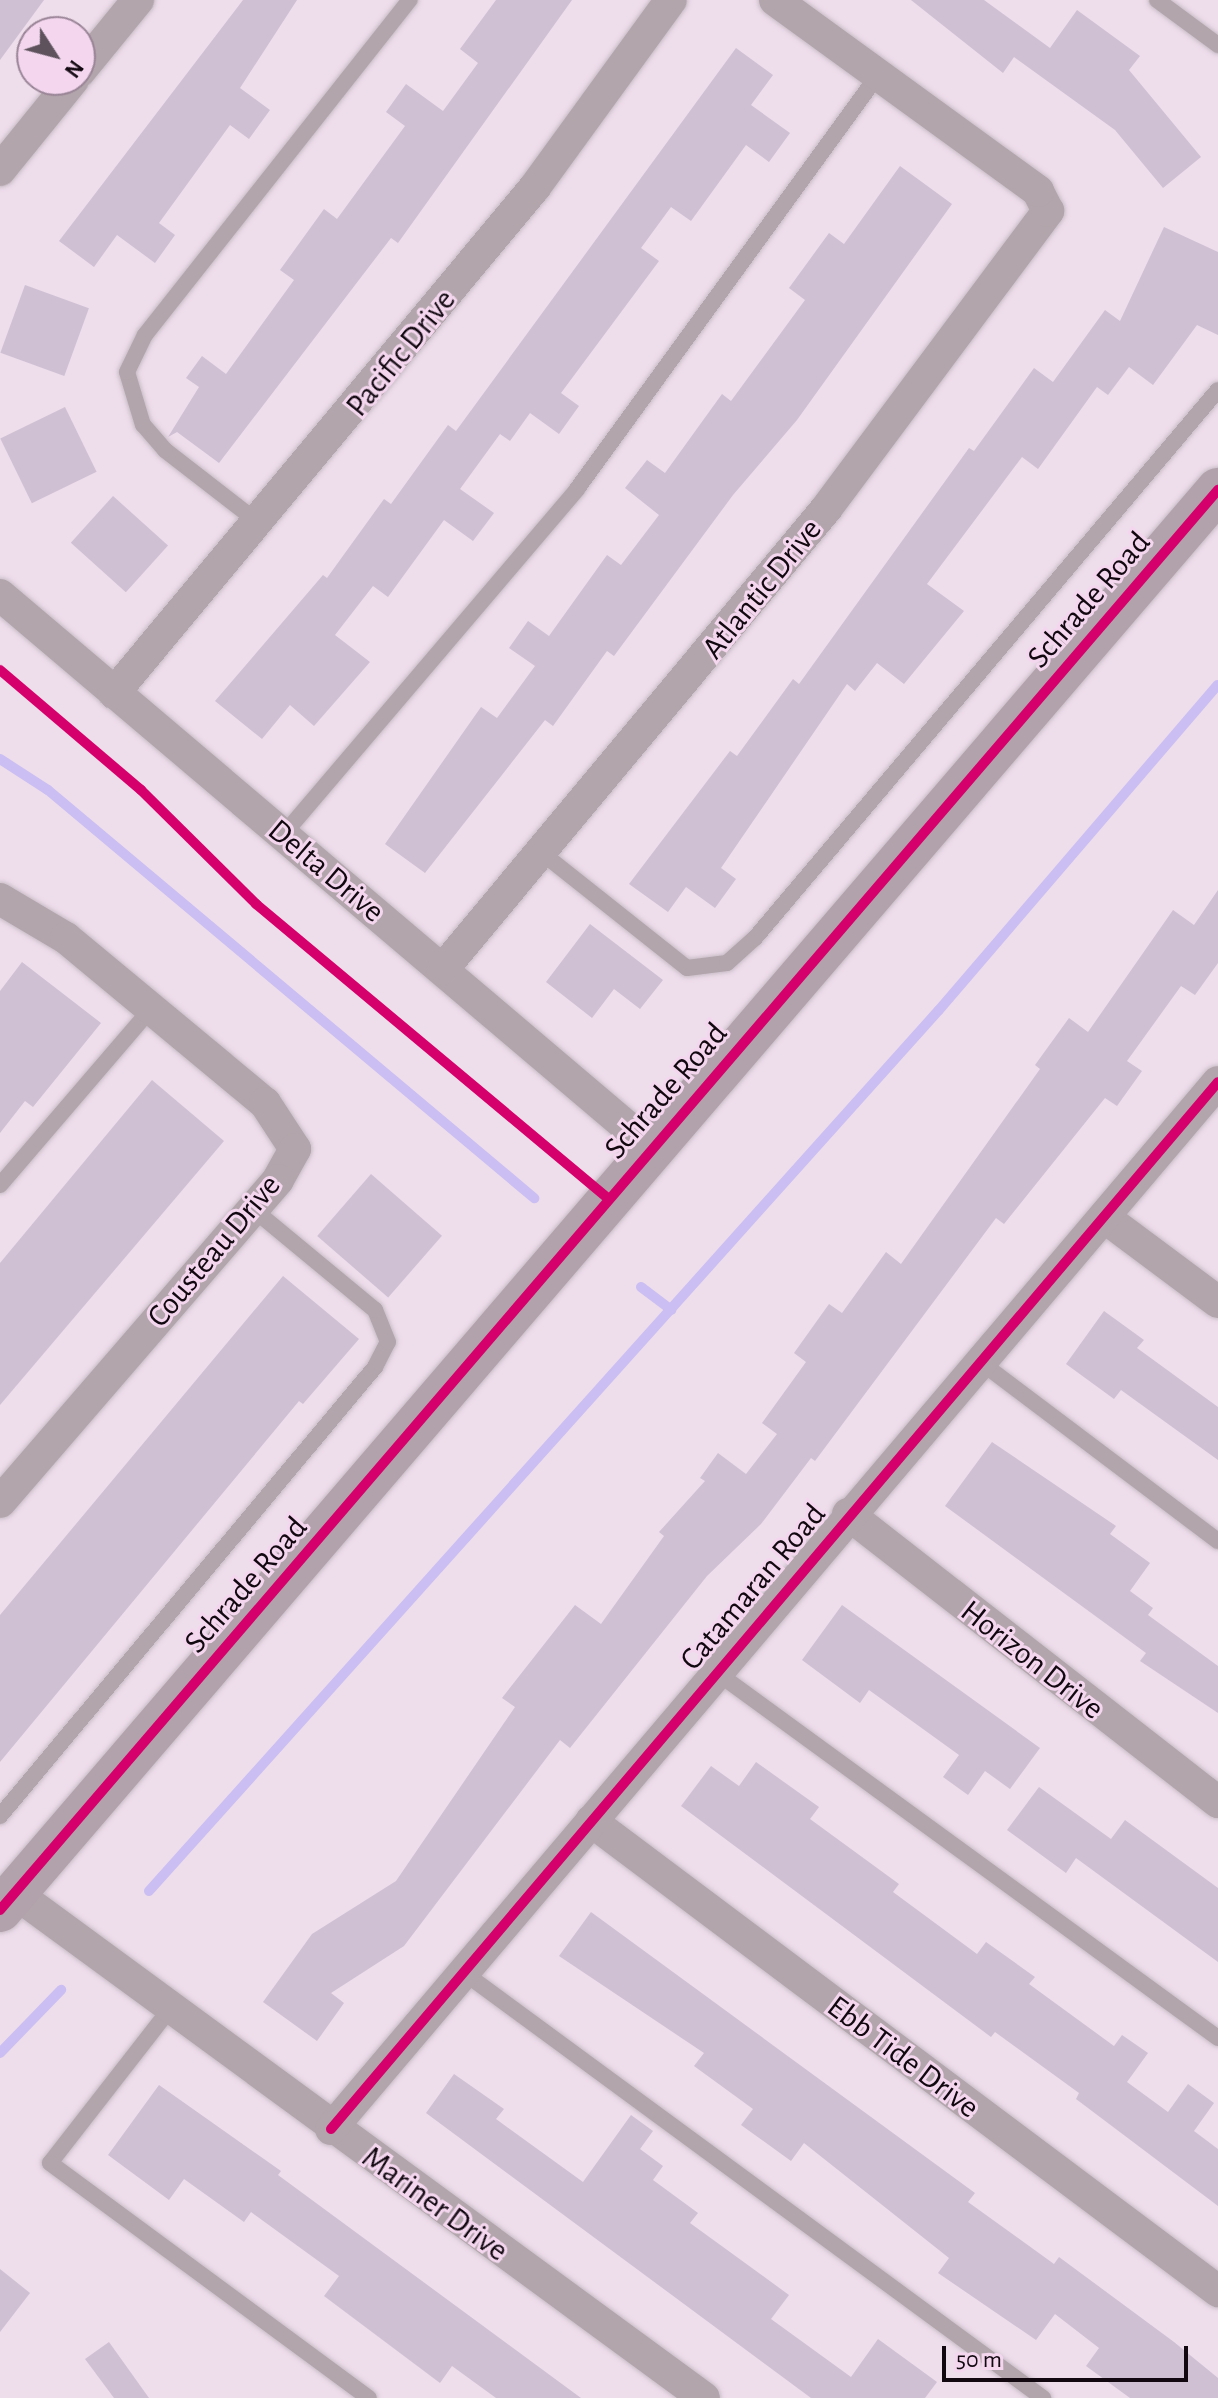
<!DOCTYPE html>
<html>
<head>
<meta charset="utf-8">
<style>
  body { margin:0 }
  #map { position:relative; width:1218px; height:2398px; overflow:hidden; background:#eeddeb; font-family:"Alegreya Sans",sans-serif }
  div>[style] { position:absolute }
  .stream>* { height:10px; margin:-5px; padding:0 5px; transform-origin:5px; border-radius:5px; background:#cabef2 }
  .building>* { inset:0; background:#cfc0d3; transform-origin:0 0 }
  .roads { filter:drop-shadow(0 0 2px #c9bdc7) drop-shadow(0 0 2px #c9bdc7) }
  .lane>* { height:16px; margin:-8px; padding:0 8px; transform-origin:8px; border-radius:8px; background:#b2a5ab }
  .street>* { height:32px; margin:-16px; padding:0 16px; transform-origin:16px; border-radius:16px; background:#b2a5ab }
  .secondary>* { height:44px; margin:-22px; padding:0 22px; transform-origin:22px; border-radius:22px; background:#b2a2ab }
  .cycleway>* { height:10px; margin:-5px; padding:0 5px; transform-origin:5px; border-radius:5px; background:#d6006c }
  span { translate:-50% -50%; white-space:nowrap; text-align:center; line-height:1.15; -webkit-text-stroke:6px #f4d7ef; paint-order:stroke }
  .street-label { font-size:32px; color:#110810 }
  .north { position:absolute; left:16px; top:16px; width:80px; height:80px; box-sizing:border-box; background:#f4d7ef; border:2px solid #998496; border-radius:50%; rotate:126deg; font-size:22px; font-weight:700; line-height:32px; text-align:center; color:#110810 }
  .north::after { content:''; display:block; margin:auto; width:28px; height:36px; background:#5e535d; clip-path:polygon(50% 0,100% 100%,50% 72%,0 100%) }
  .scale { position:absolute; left:942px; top:2346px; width:246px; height:36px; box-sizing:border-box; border:4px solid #110810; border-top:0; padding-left:10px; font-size:24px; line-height:28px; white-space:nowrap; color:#110810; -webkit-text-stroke:6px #f4d7ef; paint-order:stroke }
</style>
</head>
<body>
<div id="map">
  <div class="stream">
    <i style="left:0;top:759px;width:57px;rotate:32.9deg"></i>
    <i style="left:48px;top:790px;width:635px;rotate:40.01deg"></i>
    <i style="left:641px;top:1287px;width:38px;rotate:37deg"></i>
    <i style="left:149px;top:1891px;width:1183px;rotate:-48.12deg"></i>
    <i style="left:939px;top:1010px;width:428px;rotate:-49.4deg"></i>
    <i style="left:0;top:2053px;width:88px;rotate:-45.9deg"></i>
  </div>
  <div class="building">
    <i style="clip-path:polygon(0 0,44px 0,0 60px)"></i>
    <i style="clip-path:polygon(243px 0,297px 0,240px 88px,270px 110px,249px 139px,230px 125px,159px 223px,175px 235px,155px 263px,117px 235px,94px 267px,59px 241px)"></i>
    <i style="clip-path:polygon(496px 0,572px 0,398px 243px,391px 238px,219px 463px,177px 432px,168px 437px,199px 387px,186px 378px,202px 356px,226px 374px,294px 280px,280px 270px,324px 209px,337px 219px,405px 126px,386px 112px,406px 84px,443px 111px,478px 63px,460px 49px)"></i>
    <i style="clip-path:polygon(911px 0,984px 0,1050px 48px,1077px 10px,1140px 56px,1129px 70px,1201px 157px,1163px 188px,1115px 130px,1014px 57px,1003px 73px)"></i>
    <i style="clip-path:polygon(736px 48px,773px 75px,751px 105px,790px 133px,769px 162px,746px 145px,691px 221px,671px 207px,641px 248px,659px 261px,561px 393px,579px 406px,559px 434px,530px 413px,510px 441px,500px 434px,460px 489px,494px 513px,473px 541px,444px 520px,388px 597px,373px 586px,335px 635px,370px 662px,314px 726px,290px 705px,262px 739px,215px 701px,323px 575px,327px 578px,384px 499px,391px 504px,448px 425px,456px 431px)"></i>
    <i style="clip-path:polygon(900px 166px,952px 204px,797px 420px,733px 495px,614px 656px,607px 651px,553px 726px,545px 720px,425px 873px,385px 844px,481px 707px,497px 718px,535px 666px,509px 648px,528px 621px,549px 636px,607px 555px,621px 565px,659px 515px,625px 488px,647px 460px,665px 473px,722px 394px,731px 401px,805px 300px,789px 288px,829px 233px,844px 244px)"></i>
    <i style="clip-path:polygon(1164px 227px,1218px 252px,1218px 335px,1197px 325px,1153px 385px,1129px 367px,1108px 395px,1097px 387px,1038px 469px,1022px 457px,927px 584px,964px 611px,904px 684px,877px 663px,855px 691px,847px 684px,721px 868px,736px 879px,715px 908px,686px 887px,668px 912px,629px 884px,730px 751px,737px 756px,793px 679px,799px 684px,969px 448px,974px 451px,1034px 368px,1053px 382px,1105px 310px,1120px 321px)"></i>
    <i style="left:25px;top:285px;width:68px;height:72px;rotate:20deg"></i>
    <i style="left:65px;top:407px;width:72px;height:72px;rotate:64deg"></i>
    <i style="left:113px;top:496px;width:74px;height:63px;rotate:42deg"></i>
    <i style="clip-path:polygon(1218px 890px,1218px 963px,1195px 995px,1181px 986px,1127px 1061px,1142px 1071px,1117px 1106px,1105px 1098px,1004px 1224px,996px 1218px,815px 1461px,811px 1458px,761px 1524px,707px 1576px,570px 1748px,560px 1740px,404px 1946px,331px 1993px,344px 2003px,317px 2041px,263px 2002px,312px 1934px,396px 1881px,515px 1707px,502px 1698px,575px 1605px,601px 1624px,664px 1536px,659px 1532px,705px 1481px,700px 1478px,718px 1453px,746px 1474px,777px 1434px,762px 1423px,806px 1362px,794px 1353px,829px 1304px,842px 1313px,886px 1252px,901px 1264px,1040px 1069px,1035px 1065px,1069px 1018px,1088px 1032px,1173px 910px,1194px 925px)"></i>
    <i style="clip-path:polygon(590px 924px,663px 980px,640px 1009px,614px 989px,592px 1018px,546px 982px)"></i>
    <i style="clip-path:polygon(22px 962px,101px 1023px,33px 1107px,25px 1101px,0 1133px,0 991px)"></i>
    <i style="clip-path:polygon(152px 1080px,224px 1141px,0 1405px,0 1263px)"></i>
    <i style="left:371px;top:1174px;width:94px;height:82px;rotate:41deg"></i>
    <i style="clip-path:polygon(283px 1276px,359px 1339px,303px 1404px,299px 1401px,0 1762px,0 1615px)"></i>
    <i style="clip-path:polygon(1104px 1311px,1144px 1340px,1137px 1348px,1218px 1407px,1218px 1460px,1121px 1390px,1114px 1399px,1066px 1364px)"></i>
    <i style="clip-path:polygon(992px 1442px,1116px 1526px,1110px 1534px,1150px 1563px,1130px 1591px,1153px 1608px,1148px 1615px,1218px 1666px,1218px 1713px,1140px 1661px,1146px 1653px,945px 1506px)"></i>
    <i style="clip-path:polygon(842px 1605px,1040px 1748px,1010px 1789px,985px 1771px,968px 1795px,943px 1777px,959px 1755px,869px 1690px,860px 1703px,802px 1660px)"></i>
    <i style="clip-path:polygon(756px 1762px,819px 1807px,810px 1819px,899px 1884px,893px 1892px,977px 1954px,986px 1942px,1035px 1977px,1029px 1984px,1114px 2046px,1122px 2035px,1148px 2053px,1127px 2082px,1168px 2112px,1188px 2084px,1214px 2103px,1194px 2131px,1218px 2149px,1218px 2206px,1076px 2099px,1079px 2093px,995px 2032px,991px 2037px,681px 1806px,711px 1766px,739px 1786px)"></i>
    <i style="clip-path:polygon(1039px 1787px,1111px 1839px,1125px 1820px,1218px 1888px,1218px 1962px,1076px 1858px,1066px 1873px,1007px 1830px)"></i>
    <i style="clip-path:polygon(591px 1912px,975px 2193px,968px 2202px,1054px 2264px,1059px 2257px,1174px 2342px,1218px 2378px,1218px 2398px,1130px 2398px,1086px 2366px,1099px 2348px,1055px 2314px,1036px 2340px,938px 2273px,949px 2258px,804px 2143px,791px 2161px,741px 2125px,753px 2109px,694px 2066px,704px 2053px,559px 1956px)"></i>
    <i style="clip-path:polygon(454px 2074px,504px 2109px,496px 2119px,583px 2182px,631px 2115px,653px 2131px,640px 2149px,663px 2166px,653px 2180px,698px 2213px,690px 2223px,789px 2295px,771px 2319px,851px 2377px,878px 2339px,937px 2382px,925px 2398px,811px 2398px,426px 2113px)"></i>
    <i style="clip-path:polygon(159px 2085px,281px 2171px,278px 2175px,581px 2398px,496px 2398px,452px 2366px,440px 2383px,324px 2296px,339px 2276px,251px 2212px,244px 2222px,184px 2179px,169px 2200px,108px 2155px)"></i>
    <i style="clip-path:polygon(0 2269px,30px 2293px,0 2332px)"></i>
    <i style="clip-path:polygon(109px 2342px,149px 2398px,114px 2398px,85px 2359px)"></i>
  </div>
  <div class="roads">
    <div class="lane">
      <i style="left:1157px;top:0;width:76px;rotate:36.4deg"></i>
      <i style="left:259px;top:523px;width:119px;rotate:-142.2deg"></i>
      <i style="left:165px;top:450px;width:33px;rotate:-131deg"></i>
      <i style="left:143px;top:425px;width:55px;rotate:-106.8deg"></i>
      <i style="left:127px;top:372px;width:41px;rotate:-64.1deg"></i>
      <i style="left:145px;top:335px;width:427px;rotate:-51.7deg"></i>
      <i style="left:283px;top:835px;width:454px;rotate:-49.6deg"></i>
      <i style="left:577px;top:489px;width:512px;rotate:-53.98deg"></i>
      <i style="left:542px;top:853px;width:185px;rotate:38.4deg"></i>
      <i style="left:687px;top:968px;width:40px;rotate:-7.1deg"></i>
      <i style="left:727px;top:963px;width:38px;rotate:-42deg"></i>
      <i style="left:755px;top:938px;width:717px;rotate:-49.81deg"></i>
      <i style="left:0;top:1185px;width:232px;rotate:-49.4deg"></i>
      <i style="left:979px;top:1361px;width:299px;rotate:37deg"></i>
      <i style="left:716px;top:1672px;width:621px;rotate:36.1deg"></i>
      <i style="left:0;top:1816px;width:585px;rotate:-50.13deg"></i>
      <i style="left:375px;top:1367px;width:28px;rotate:-63deg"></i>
      <i style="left:388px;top:1342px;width:35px;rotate:-112deg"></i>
      <i style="left:375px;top:1310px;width:158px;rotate:-140.4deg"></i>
      <i style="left:463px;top:1972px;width:720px;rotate:36.3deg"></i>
      <i style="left:170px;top:2009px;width:195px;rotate:127.9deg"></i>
      <i style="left:50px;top:2163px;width:396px;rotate:36.4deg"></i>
    </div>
    <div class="street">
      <i style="left:80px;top:71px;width:92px;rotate:-50.8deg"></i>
      <i style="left:0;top:170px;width:116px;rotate:-51deg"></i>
      <i style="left:0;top:595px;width:855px;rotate:40.3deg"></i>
      <i style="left:114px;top:693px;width:658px;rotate:-50.24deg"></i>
      <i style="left:535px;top:187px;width:231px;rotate:-54deg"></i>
      <i style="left:0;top:899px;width:77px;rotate:30.6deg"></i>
      <i style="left:66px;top:938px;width:259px;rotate:39.7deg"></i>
      <i style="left:265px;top:1103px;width:55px;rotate:56.9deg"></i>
      <i style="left:295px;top:1149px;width:35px;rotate:119deg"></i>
      <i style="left:278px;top:1180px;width:425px;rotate:130.8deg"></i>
      <i style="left:443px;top:969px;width:599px;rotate:-50.22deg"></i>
      <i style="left:826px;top:509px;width:372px;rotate:-53.3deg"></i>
      <i style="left:1048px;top:211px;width:22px;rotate:-117deg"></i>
      <i style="left:1038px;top:191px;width:325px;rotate:-144deg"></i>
      <i style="left:1104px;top:1217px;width:142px;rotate:36.7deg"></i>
      <i style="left:848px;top:1514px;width:469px;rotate:37.9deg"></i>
      <i style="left:591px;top:1821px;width:784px;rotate:36.86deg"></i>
      <i style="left:15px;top:1893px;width:854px;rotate:36.24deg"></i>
      <i style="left:331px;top:2129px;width:1372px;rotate:-49.73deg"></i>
    </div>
    <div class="secondary">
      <i style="left:0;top:1910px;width:1871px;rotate:-49.38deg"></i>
    </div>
  </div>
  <div class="cycleway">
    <i style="left:0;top:670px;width:185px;rotate:40.4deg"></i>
    <i style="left:141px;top:790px;width:162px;rotate:44.7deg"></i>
    <i style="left:256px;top:904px;width:460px;rotate:39.9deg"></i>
    <i style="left:0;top:1910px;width:1871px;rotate:-49.38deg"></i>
    <i style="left:331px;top:2129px;width:1372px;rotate:-49.73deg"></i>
  </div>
  <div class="street-label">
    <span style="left:401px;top:353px;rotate:-51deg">Pacific Drive</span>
    <span style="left:762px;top:589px;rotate:-51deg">Atlantic Drive</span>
    <span style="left:1089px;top:600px;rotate:-49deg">Schrade Road</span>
    <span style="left:326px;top:871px;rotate:40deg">Delta Drive</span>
    <span style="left:666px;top:1091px;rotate:-49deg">Schrade Road</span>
    <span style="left:214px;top:1251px;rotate:-50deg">Cousteau Drive</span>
    <span style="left:246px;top:1585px;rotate:-49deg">Schrade Road</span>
    <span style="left:753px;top:1587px;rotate:-50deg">Catamaran Road</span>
    <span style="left:1032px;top:1660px;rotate:38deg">Horizon Drive</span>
    <span style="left:903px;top:2057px;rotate:37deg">Ebb Tide Drive</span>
    <span style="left:435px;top:2204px;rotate:36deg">Mariner Drive</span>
  </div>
  <div class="north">N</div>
  <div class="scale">50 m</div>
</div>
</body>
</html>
